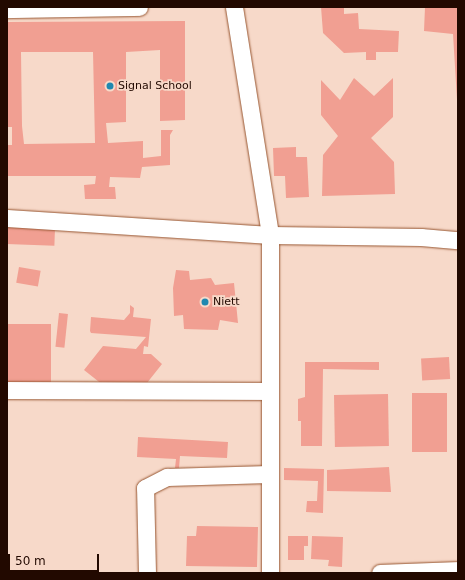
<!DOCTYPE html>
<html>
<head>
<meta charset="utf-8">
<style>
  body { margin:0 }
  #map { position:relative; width:465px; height:580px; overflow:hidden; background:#f7d9c9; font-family:"DejaVu Sans",sans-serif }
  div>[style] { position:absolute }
  .building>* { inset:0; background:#f19f92; transform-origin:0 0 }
  .roads { filter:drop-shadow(0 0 1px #975631) drop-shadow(0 0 1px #975631) }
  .minor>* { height:17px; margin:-8.5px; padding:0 8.5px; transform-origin:8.5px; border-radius:8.5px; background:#fff }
  .dots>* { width:11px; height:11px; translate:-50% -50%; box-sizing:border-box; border:2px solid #f7d9c9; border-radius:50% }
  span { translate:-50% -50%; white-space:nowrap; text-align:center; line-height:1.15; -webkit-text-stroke:3.5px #f7d9c9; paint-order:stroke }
  .poi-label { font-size:11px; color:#220900 }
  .left { translate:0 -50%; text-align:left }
  .frame { position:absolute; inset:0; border:8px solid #220900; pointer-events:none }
  .scale { position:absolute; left:8px; top:554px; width:91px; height:18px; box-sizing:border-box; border:2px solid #220900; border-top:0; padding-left:5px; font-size:12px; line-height:14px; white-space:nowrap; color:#220900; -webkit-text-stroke:3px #f7d9c9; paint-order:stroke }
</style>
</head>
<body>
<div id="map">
  <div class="building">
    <i style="clip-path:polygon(321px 7px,344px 7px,344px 14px,358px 13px,359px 29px,399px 31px,398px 52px,376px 52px,376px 60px,366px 60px,366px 52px,344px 53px,323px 33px)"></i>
    <i style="clip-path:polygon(425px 7px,458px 7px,458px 116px,453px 34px,424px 31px)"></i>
    <i style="clip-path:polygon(evenodd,185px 21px,185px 120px,160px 121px,160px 50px,126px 52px,126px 122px,106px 123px,108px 143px,143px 141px,143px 158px,161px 156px,161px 130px,173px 130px,170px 135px,170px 165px,142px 167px,140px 178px,110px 177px,109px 187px,115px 187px,116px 199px,85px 199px,84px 185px,95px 184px,96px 176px,7px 176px,7px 145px,12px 145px,12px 127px,7px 127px,7px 22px,185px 21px,21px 52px,93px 52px,95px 143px,24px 144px,22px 126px,21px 52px)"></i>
    <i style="clip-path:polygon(354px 78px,374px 96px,393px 78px,393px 117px,371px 138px,394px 162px,395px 194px,322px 196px,323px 155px,338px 136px,321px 115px,321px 80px,340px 100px)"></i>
    <i style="clip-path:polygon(296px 147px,296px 157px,307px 157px,309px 197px,286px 198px,285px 176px,274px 176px,273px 148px)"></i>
    <i style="left:7px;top:227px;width:48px;height:17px;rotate:2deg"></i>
    <i style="left:19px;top:267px;width:22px;height:16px;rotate:10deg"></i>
    <i style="clip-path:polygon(176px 270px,189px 271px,190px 280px,211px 278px,215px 285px,234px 283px,238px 323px,220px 320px,218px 330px,184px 329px,183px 315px,174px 316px,173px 288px)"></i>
    <i style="clip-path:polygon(130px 305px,134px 308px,133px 317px,151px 319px,148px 347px,144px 346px,143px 354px,151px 354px,162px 364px,143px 388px,108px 389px,84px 370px,103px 346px,136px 349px,146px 337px,91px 333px,90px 331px,91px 317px,124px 320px,130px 313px)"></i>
    <i style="left:59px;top:313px;width:9px;height:34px;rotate:6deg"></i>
    <i style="left:7px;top:324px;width:44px;height:62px"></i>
    <i style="left:449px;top:357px;width:22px;height:28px;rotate:87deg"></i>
    <i style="clip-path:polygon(305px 362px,379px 362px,379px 370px,323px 369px,322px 446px,301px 446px,301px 421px,298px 421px,298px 399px,305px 397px)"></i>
    <i style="left:412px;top:393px;width:35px;height:59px"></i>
    <i style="left:388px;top:394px;width:52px;height:54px;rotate:89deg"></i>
    <i style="clip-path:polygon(138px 437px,228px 442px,227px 458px,180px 456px,179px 468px,175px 468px,176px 459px,137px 457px)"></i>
    <i style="clip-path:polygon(389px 467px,391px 492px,327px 491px,327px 470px)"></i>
    <i style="clip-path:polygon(284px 468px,324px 469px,323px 513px,306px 512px,307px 501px,317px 501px,318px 481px,284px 480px)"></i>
    <i style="clip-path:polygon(197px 526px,258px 527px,257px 567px,186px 566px,187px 536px,196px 536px)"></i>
    <i style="clip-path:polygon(288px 536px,308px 536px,308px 546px,304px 546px,304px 560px,288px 560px)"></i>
    <i style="clip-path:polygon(312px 536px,343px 537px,342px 567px,328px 566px,329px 560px,311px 559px)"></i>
  </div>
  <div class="roads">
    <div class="minor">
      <i style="left:234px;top:7px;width:231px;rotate:81deg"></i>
      <i style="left:270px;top:235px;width:338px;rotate:90deg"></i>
      <i style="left:7px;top:9px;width:132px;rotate:-0.9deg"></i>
      <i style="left:7px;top:218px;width:264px;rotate:3.7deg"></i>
      <i style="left:270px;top:235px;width:151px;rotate:0.8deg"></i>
      <i style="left:421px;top:237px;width:37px;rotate:5deg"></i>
      <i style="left:7px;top:390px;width:263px;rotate:0.2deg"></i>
      <i style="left:147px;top:573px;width:85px;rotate:-91.3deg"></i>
      <i style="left:145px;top:488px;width:25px;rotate:-27deg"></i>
      <i style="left:167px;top:477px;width:102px;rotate:-1.7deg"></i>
      <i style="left:380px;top:573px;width:78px;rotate:-2.2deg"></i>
    </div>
  </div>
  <div class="dots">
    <i style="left:110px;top:86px;background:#1f88b0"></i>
    <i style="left:205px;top:302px;background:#1f88b0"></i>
  </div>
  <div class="poi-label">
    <span class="left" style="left:118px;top:86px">Signal School</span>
    <span class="left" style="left:213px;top:302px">Niett</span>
  </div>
  <div class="frame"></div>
  <div class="scale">50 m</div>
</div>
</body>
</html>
